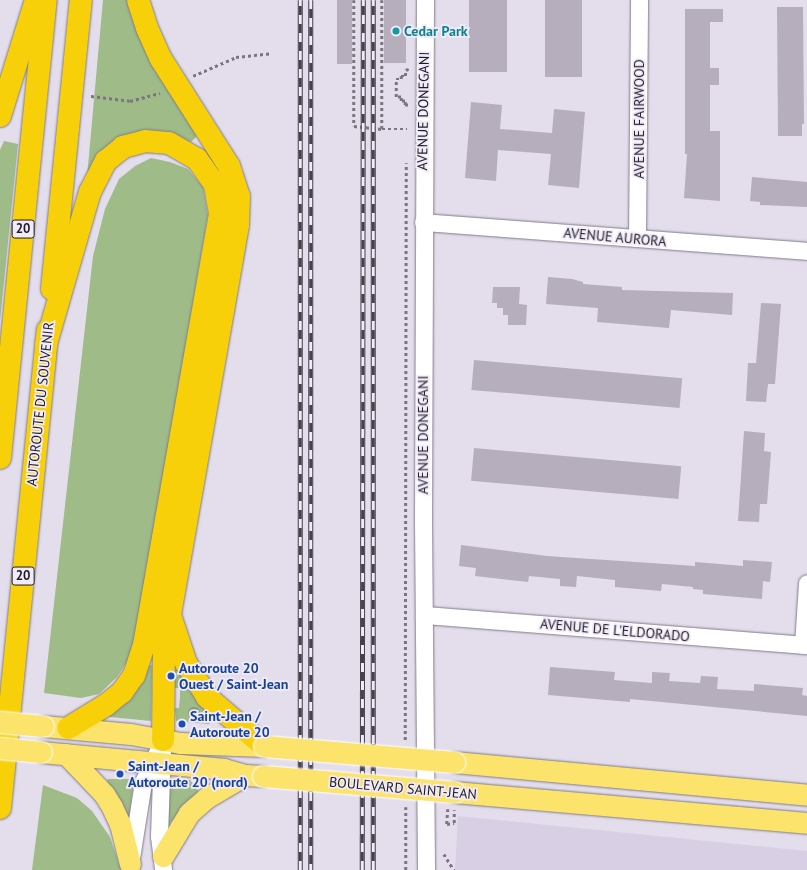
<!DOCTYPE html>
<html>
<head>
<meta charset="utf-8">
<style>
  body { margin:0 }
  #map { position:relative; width:807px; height:870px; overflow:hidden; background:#e3ddec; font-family:"PT Sans",sans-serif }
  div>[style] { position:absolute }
  .built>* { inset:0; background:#d8cfe5 }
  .green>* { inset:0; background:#9ebb88 }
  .building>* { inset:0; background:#b6aebc; transform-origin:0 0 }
  .path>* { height:2.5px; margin-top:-1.25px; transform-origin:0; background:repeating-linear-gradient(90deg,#7a757f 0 3px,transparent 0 6px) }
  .roads { filter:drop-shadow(0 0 1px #807b88) drop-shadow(0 0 1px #807b88) }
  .minor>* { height:17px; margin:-8.5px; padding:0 8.5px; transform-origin:8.5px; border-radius:8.5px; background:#fff }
  .major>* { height:21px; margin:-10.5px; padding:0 10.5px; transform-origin:10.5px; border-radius:10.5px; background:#fbe36c }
  .highway>* { height:22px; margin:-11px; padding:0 11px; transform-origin:11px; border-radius:11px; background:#f8d00a }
  .rail>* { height:4.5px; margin-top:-2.25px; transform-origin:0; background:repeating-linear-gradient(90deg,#f1eaf9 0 9px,#46424a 0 18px); box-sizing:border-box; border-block:1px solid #46424a }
  .bridges { filter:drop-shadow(0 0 1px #fff) drop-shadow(0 0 1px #fff) }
  .major-bridge>* { height:21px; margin:-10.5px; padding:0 10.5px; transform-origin:10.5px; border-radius:10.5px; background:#fbe36c }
  .trees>* { width:12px; height:12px; margin:-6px; border-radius:50%; background:#897 }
  .dots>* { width:11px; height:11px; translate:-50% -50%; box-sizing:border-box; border:2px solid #f1eaf9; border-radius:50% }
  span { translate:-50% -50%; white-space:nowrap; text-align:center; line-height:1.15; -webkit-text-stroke:3.5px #f1eaf9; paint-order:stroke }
  .shield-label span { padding:1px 3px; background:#f1eaf9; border:1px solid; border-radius:3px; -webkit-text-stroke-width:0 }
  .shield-label { font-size:13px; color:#1e1b21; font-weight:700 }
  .culture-label { font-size:14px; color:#0d838f; font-weight:700 }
  .left { translate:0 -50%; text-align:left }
  .street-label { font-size:14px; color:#1e1b21 }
  .transit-label { font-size:14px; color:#164399; font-weight:700 }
</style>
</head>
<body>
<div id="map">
  <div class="built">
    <i style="clip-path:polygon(458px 816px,807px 851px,807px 870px,455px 870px)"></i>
  </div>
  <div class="green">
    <i style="clip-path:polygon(103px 0,133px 0,198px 135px,191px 142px,183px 139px,125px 136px,108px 145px,87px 177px)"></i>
    <i style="clip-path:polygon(4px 141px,18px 144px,0 321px,0 150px)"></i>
    <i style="clip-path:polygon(151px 158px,170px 162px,188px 169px,203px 187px,208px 215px,138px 624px,131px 656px,117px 677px,99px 694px,81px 698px,44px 693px,93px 256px,105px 209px,119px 179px,135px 166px)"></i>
    <i style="clip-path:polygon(152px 665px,151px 721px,110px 717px,107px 714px,147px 666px)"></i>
    <i style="clip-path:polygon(181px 669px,208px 712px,215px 718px,209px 724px,176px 721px,175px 708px,179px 708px,180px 697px,180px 688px,175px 688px,175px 670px)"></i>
    <i style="clip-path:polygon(171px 778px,190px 780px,199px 792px,166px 827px,166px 788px,170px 788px)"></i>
    <i style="clip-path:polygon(108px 779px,134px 779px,129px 819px,107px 781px)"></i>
    <i style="clip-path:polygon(43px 785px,77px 798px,92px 811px,110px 837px,121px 870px,32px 870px)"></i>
  </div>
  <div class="building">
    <i style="left:337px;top:0;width:15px;height:64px"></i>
    <i style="left:384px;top:0;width:22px;height:63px"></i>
    <i style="left:469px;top:0;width:38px;height:72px"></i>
    <i style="left:545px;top:0;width:37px;height:77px"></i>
    <i style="clip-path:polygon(777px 7px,803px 7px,804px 124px,802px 124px,802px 136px,778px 136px)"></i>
    <i style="clip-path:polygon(685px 9px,723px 9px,723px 22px,710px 22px,710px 68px,719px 68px,719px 85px,710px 85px,710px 131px,720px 131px,720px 201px,684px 198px,687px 154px,685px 154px)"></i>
    <i style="clip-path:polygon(471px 102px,502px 105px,500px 129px,552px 133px,554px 109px,585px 112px,579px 188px,548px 185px,551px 154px,498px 150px,496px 181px,465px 178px)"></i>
    <i style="clip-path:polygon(752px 177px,807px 182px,807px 207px,760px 205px,760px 202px,750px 201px)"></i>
    <i style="clip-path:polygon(548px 277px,572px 279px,583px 282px,583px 284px,622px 287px,622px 290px,733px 293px,732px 315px,671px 310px,669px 328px,597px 322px,598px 308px,546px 304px)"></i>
    <i style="clip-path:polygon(493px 287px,520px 287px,519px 304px,527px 305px,526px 325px,508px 325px,508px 315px,503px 315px,503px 308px,497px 308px,497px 303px,492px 303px)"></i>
    <i style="clip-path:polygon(761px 303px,781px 304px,775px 384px,768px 384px,766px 402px,746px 401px,748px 363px,756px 363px)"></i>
    <i style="left:474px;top:360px;width:209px;height:30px;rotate:5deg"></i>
    <i style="clip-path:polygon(744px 431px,765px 433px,764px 451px,771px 452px,767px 504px,760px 504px,759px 522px,738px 521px)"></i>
    <i style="left:474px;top:448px;width:208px;height:33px;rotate:5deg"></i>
    <i style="clip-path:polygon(461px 545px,547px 556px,695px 566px,695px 562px,743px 566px,743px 560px,772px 562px,770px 582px,763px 581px,762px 599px,703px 594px,703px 590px,693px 589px,693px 587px,662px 584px,661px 591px,615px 587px,615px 580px,577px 576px,576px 587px,560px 586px,560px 579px,529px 576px,528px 582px,475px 576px,476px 568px,459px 566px)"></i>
    <i style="clip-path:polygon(550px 667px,615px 672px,614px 680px,652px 683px,652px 672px,670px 673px,669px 681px,684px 682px,700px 683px,701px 676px,718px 677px,717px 689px,754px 691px,754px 684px,803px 688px,802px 695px,807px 696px,807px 716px,630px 699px,630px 702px,548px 695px)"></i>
  </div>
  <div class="path">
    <i style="left:354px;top:0;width:126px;rotate:90deg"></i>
    <i style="left:354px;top:126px;width:28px;rotate:6deg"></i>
    <i style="left:382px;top:0;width:129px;rotate:90deg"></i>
    <i style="left:382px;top:129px;width:25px"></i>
    <i style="left:193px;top:76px;width:47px;rotate:-23.8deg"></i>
    <i style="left:236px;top:57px;width:36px;rotate:-6deg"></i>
    <i style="left:91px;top:96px;width:39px;rotate:7deg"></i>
    <i style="left:130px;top:101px;width:31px;rotate:-15deg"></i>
    <i style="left:408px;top:105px;width:3px;rotate:180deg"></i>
    <i style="left:405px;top:105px;width:4px;rotate:-90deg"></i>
    <i style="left:405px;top:101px;width:4px;rotate:180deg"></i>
    <i style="left:401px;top:101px;width:4px;rotate:-90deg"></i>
    <i style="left:401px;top:97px;width:5px;rotate:180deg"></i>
    <i style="left:396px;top:97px;width:18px;rotate:-90deg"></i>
    <i style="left:396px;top:79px;width:5px"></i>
    <i style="left:401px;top:79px;width:3px;rotate:-90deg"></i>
    <i style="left:401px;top:76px;width:4px"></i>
    <i style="left:405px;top:76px;width:7px;rotate:-82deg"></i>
    <i style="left:406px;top:69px;width:3px;rotate:18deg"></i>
    <i style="left:405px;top:740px;width:577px;rotate:-89.9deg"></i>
    <i style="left:406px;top:807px;width:63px;rotate:90deg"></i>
    <i style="left:448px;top:809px;width:15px;rotate:94deg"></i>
    <i style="left:447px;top:824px;width:7px;rotate:-8deg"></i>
    <i style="left:454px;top:823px;width:13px;rotate:-90deg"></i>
    <i style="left:444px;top:854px;width:19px;rotate:58deg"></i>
  </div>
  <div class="roads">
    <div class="minor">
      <i style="left:425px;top:0;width:522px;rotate:90.22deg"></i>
      <i style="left:423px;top:522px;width:348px;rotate:89.5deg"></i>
      <i style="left:423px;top:222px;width:385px;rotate:4.3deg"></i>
      <i style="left:637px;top:238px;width:238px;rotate:-89.5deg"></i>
      <i style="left:424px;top:615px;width:384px;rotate:4.5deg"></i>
      <i style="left:803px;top:645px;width:62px;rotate:-86.3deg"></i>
      <i style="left:162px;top:750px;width:86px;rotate:92deg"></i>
      <i style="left:159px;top:836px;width:34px;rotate:83deg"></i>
      <i style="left:131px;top:858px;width:77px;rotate:-81deg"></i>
      <i style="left:143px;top:782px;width:47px;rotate:-64.5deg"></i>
    </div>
    <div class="major">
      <i style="left:43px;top:726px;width:88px;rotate:5.2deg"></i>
      <i style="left:131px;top:734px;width:50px;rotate:10.4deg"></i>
      <i style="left:180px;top:743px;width:84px;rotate:2deg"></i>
      <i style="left:41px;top:752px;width:184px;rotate:5.3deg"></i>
      <i style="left:224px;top:769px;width:22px;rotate:16deg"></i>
      <i style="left:245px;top:775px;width:18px;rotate:3deg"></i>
      <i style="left:66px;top:754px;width:55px;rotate:46.5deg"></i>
      <i style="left:104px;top:794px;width:15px;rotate:58deg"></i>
      <i style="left:112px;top:807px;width:19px;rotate:65deg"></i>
      <i style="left:120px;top:824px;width:41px;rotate:76deg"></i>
      <i style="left:454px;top:762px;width:355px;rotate:5.3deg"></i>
      <i style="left:454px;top:792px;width:354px;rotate:5deg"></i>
      <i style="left:163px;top:856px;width:50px;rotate:-58.8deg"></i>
      <i style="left:189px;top:813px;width:23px;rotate:-41deg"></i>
      <i style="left:206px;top:798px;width:45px;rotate:-30.5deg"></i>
    </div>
    <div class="highway">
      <i style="left:138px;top:0;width:29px;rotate:72deg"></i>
      <i style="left:147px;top:28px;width:34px;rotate:66deg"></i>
      <i style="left:161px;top:59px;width:127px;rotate:57.6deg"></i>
      <i style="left:229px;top:166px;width:32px;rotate:72deg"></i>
      <i style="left:239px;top:196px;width:29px;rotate:92deg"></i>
      <i style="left:238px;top:225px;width:428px;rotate:99.9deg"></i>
      <i style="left:164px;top:647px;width:93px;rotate:90.6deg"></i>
      <i style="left:0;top:116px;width:121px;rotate:-72.8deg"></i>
      <i style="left:52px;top:289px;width:290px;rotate:-84.3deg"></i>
      <i style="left:46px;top:344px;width:158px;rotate:-73.9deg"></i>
      <i style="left:90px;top:192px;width:35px;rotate:-63deg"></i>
      <i style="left:106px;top:161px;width:22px;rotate:-39deg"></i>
      <i style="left:123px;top:147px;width:23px;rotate:-15deg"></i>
      <i style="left:145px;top:141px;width:24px;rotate:5deg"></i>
      <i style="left:169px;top:143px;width:32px;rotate:30deg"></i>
      <i style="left:197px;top:159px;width:32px;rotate:55deg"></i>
      <i style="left:215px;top:185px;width:29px;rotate:80deg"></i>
      <i style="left:220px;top:214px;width:438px;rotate:100deg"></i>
      <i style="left:144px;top:645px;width:32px;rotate:108deg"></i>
      <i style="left:134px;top:675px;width:21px;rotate:125deg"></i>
      <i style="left:122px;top:692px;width:21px;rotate:141deg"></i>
      <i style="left:106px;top:705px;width:44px;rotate:148.8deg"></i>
      <i style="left:0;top:458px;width:460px;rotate:-84.3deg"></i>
      <i style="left:171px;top:618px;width:47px;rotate:71.6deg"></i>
      <i style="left:186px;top:663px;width:40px;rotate:58deg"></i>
      <i style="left:207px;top:697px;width:75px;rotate:40.7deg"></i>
      <i style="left:0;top:808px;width:480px;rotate:-84.3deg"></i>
    </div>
  </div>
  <div class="rail">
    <i style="left:311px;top:0;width:870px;rotate:90deg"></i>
    <i style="left:300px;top:870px;width:870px;rotate:-90deg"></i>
    <i style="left:362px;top:870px;width:870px;rotate:-89.93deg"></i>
    <i style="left:373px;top:870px;width:870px;rotate:-90deg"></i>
  </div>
  <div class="bridges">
    <div class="major-bridge">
      <i style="left:0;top:722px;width:43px;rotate:5.3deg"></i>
      <i style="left:264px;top:746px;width:191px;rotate:4.8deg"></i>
      <i style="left:0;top:748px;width:41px;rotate:5.6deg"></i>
      <i style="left:263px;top:776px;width:192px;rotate:4.8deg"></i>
    </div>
  </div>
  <div class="trees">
    <i style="left:194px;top:713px"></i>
  </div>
  <div class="dots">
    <i style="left:396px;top:31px;background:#0f9aa8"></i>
    <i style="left:171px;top:676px;background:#1a4fb4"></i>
    <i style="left:182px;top:724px;background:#1a4fb4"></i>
    <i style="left:120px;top:774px;background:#1a4fb4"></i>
  </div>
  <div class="shield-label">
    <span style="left:23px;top:229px">20</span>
    <span style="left:23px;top:576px">20</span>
  </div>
  <div class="culture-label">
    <span class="left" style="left:404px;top:31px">Cedar Park</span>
  </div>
  <div class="street-label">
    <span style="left:423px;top:111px;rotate:-89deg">AVENUE DONEGANI</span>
    <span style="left:639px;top:119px;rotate:-90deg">AVENUE FAIRWOOD</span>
    <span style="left:615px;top:237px;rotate:5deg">AVENUE AURORA</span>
    <span style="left:40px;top:404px;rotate:-84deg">AUTOROUTE DU SOUVENIR</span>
    <span style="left:423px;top:435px;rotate:-90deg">AVENUE DONEGANI</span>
    <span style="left:615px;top:630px;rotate:5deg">AVENUE DE L'ELDORADO</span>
    <span style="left:403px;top:788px;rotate:5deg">BOULEVARD SAINT-JEAN</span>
  </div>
  <div class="transit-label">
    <span class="left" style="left:179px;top:676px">Autoroute 20<br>Ouest / Saint-Jean</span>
    <span class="left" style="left:190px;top:724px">Saint-Jean /<br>Autoroute 20</span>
    <span class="left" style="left:128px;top:774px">Saint-Jean /<br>Autoroute 20 (nord)</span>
  </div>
</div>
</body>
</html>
